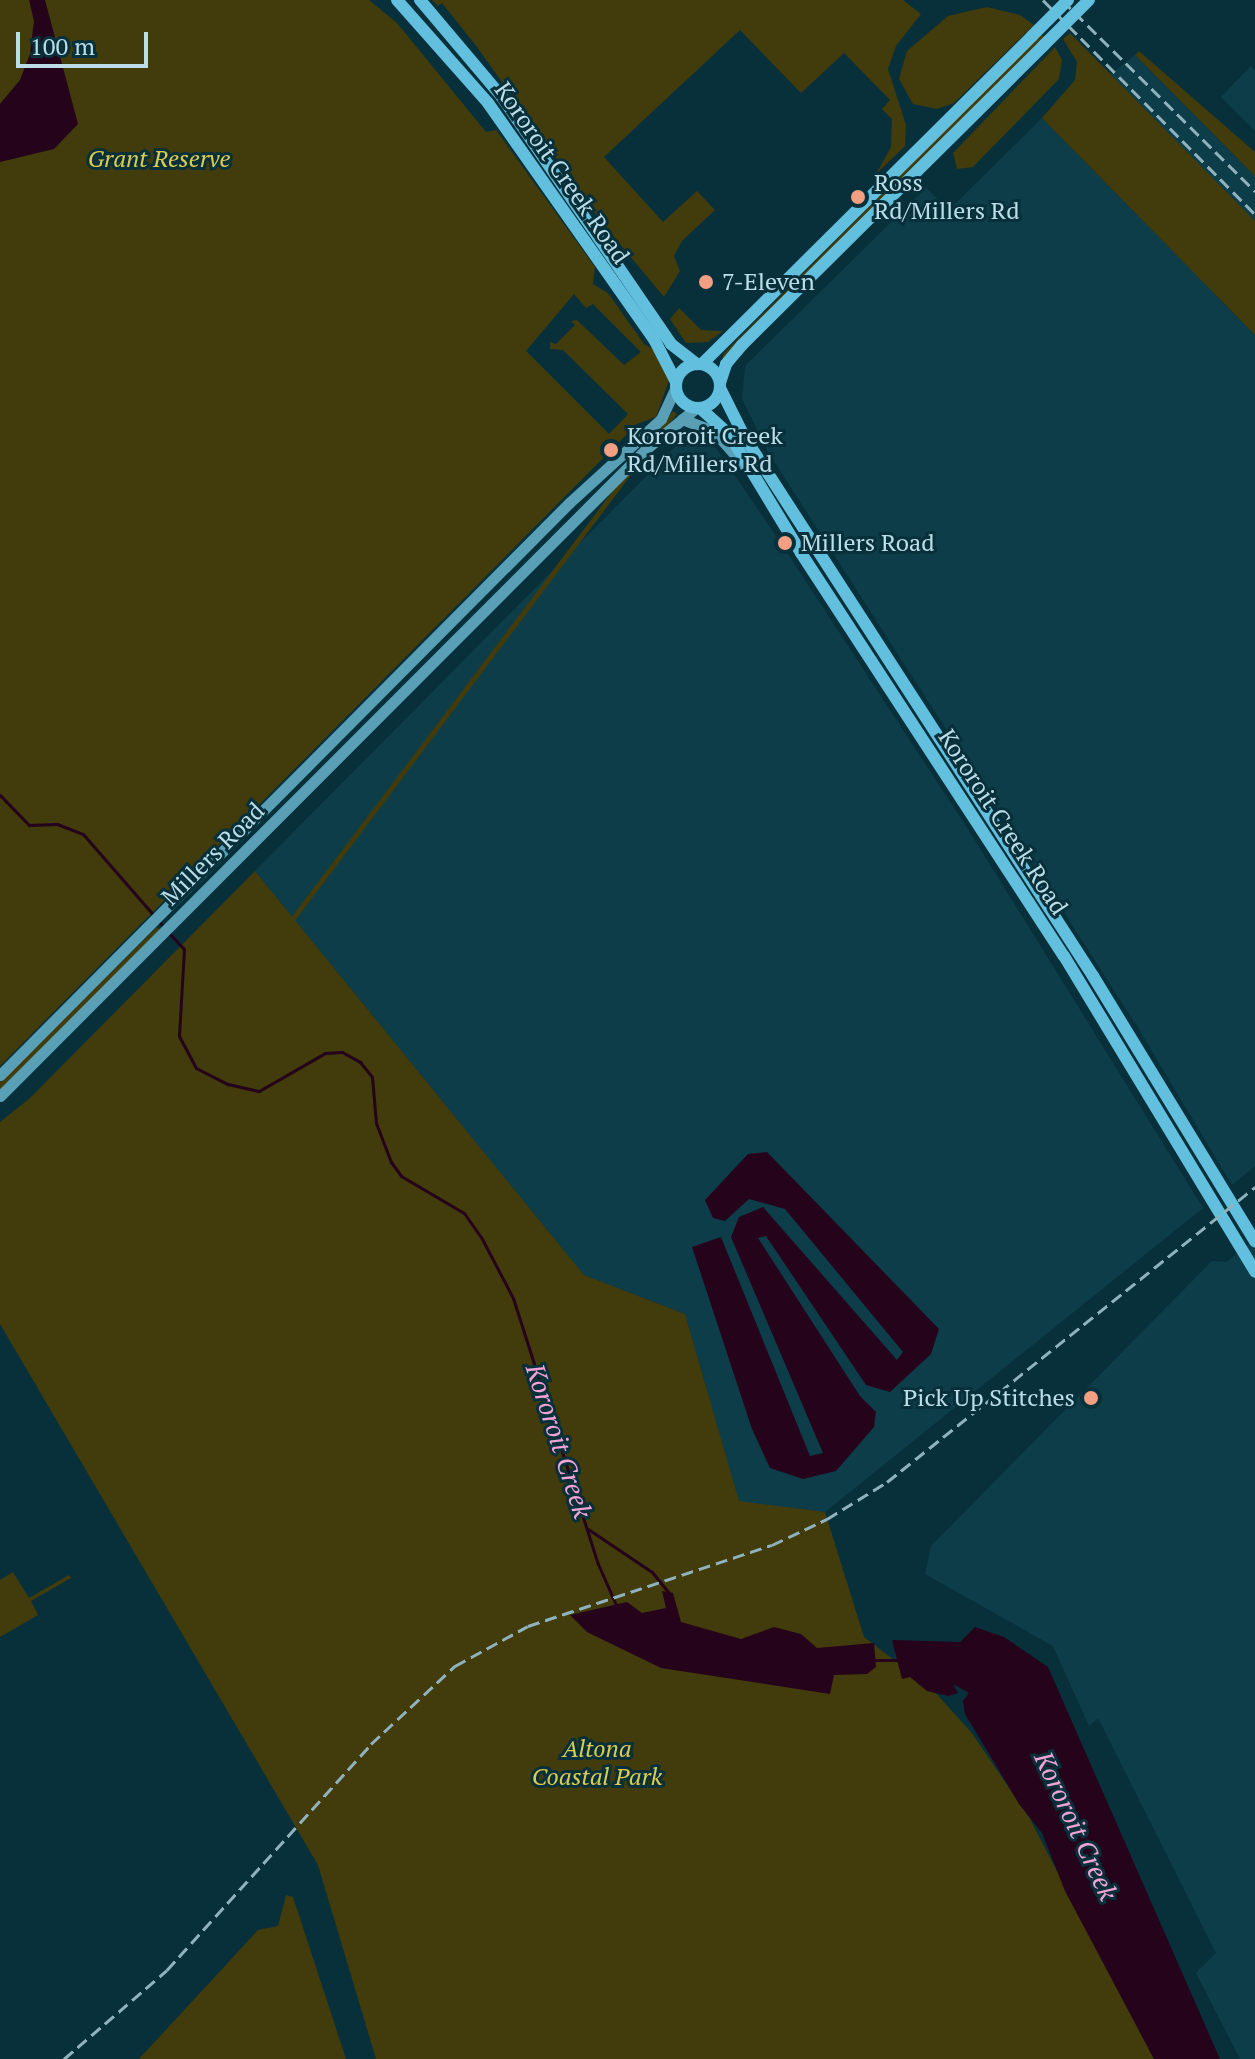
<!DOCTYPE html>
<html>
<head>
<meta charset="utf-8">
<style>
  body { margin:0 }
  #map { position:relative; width:1255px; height:2059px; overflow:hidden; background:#08303b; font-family:"PT Serif",serif }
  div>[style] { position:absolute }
  .built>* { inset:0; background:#0e3d4a }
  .green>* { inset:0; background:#423b0b; transform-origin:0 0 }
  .water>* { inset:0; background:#25031b }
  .stream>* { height:3px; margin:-1.5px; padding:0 1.5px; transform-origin:1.5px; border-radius:1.5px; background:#25031b }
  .secondary>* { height:11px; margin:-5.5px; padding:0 5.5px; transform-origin:5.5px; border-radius:5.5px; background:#59a0b7 }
  .primary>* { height:12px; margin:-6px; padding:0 6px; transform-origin:6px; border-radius:6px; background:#62c0de }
  .primary>.ring { margin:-6px; padding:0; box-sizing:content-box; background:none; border:12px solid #62c0de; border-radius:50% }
  .rail>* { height:3px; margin-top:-1.5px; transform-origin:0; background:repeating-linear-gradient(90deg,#8fb2bd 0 12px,transparent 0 18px) }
  .primary-bridge>* { height:12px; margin:-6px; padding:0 6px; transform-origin:6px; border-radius:6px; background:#62c0de }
  .dots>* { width:22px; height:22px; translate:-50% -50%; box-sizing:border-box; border:4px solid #08303b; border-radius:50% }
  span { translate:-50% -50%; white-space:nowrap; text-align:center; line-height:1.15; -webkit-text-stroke:6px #08303b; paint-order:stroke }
  .park-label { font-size:24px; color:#ddcb4b; font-style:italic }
  .street-label { font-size:24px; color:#bbdde8 }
  .poi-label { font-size:24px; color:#bbdde8 }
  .left { translate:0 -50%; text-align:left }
  .right { translate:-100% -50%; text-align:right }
  .water-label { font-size:26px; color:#f5a3d7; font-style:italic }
  .scale { position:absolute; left:16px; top:32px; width:132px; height:36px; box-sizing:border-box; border:4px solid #bbdde8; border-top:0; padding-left:10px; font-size:24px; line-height:28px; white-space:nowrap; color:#bbdde8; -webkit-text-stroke:6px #08303b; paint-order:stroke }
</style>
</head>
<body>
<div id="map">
  <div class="built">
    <i style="clip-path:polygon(1135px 55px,1255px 176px,1255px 221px,1108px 76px)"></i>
    <i style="clip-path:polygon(1251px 66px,1255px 70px,1255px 131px,1221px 97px)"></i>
    <i style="clip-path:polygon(1042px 118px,1255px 335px,1255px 1166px,1232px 1185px,1137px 1026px,768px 452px,742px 399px,745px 366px,926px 188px,949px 210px)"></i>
    <i style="clip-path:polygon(682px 440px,716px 448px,780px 542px,971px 834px,1203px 1208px,825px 1512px,739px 1502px,685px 1314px,584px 1275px,255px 871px)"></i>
    <i style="clip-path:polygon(1255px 1240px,1255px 2059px,1240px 2059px,1196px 1973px,1216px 1953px,1098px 1718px,1089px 1726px,1053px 1646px,925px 1574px,931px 1546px,1212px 1261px,1226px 1262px)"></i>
  </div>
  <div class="green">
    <i style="clip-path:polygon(evenodd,0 0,369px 0,397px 23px,486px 132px,496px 130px,595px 267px,593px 284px,608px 293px,644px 344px,655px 350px,669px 380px,656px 417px,637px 424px,0 1066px,0 0,574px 294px,586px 308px,593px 304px,641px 352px,624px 365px,577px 320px,571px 321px,575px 325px,556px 344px,550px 342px,550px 349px,563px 350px,628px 414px,609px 434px,526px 351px,574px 294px)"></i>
    <i style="clip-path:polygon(432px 0,903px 0,921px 14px,896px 46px,888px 69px,906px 125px,905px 146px,876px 174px,891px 147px,892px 119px,882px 109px,890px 100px,844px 53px,801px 93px,740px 30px,604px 157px,663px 222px,697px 191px,715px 210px,682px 241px,674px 256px,680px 271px,664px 297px,599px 219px,477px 47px,442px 3px,438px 6px)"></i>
    <i style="clip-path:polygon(987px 7px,1020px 15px,1034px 25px,954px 103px,937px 109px,913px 104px,899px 79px,907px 51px,948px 16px)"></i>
    <i style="clip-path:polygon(1070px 33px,1255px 221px,1255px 335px,1042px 118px,1075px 80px,1077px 62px,1063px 39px)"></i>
    <i style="clip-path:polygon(1041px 34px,1045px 37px,722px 364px,723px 354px)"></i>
    <i style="clip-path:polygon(1055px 47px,1062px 60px,1059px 79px,973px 167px,957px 169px,953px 153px)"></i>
    <i style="clip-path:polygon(1139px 51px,1255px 152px,1255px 176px,1135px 55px)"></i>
    <i style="clip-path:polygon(679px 308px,701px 330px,723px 331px,708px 342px,686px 343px,670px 319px)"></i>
    <i style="left:673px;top:411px;width:5px;height:719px;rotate:37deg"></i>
    <i style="clip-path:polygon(255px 871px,584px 1275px,685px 1314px,739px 1501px,825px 1512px,864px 1637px,932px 1689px,971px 1732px,1029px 1817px,1154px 2059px,376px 2059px,318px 1865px,0 1324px,0 1122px,29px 1099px)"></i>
    <i style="clip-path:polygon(157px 927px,161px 930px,0 1090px,0 1082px)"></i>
    <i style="clip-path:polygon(13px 1572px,29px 1598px,69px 1575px,71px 1578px,31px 1601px,38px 1615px,0 1637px,0 1580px)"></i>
    <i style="clip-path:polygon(286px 1895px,293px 1897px,346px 2059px,139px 2059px,258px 1930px,278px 1926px)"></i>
  </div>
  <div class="water">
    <i style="clip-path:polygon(29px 0,45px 0,78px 124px,54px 149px,0 162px,0 104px,20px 80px,30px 54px,34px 21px)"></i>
    <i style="clip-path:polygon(767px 1152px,939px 1329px,931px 1354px,890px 1392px,866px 1385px,766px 1236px,758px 1238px,860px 1396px,876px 1412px,874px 1427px,836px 1471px,803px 1479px,770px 1468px,752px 1429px,692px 1247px,721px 1237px,810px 1456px,823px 1453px,731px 1237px,739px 1217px,763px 1207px,897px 1360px,903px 1352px,785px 1209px,749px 1199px,725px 1221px,713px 1218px,705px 1200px,748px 1154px)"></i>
    <i style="clip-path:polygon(662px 1591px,673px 1593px,681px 1622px,741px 1639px,774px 1627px,801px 1634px,817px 1648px,874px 1643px,876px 1667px,867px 1674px,834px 1675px,830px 1694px,661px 1668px,587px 1632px,570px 1615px,627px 1602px,642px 1613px,666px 1608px)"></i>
    <i style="clip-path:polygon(975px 1627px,1004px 1637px,1048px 1667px,1220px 2059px,1154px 2059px,1065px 1891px,1042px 1833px,1019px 1804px,965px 1714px,963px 1701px,969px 1693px,953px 1684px,958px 1693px,948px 1696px,927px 1691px,910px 1677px,902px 1679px,892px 1640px,960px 1642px)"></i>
  </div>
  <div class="stream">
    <i style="left:0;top:795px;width:42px;rotate:46deg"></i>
    <i style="left:29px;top:825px;width:28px;rotate:-2deg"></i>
    <i style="left:57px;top:824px;width:28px;rotate:21deg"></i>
    <i style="left:83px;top:834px;width:122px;rotate:49deg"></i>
    <i style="left:168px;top:932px;width:23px;rotate:47deg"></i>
    <i style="left:184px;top:949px;width:87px;rotate:93.3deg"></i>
    <i style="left:179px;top:1036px;width:36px;rotate:62deg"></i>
    <i style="left:196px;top:1068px;width:36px;rotate:27deg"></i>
    <i style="left:228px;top:1084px;width:32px;rotate:13deg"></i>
    <i style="left:259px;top:1091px;width:76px;rotate:-29.9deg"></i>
    <i style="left:325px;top:1053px;width:17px;rotate:-3deg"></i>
    <i style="left:342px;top:1052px;width:21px;rotate:29deg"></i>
    <i style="left:360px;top:1062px;width:19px;rotate:51deg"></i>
    <i style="left:372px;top:1077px;width:46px;rotate:85deg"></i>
    <i style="left:376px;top:1123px;width:42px;rotate:69deg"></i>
    <i style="left:391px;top:1162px;width:17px;rotate:54deg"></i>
    <i style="left:401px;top:1176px;width:73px;rotate:30.4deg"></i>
    <i style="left:464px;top:1213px;width:29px;rotate:55deg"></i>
    <i style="left:481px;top:1237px;width:69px;rotate:62.3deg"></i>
    <i style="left:513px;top:1298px;width:279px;rotate:72.3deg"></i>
    <i style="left:598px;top:1564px;width:45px;rotate:66.3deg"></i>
    <i style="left:588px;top:1529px;width:77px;rotate:33.9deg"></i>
    <i style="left:652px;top:1572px;width:27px;rotate:51deg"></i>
    <i style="left:874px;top:1660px;width:24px"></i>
  </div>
  <div class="secondary">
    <i style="left:682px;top:419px;width:34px;rotate:21deg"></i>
    <i style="left:714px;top:431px;width:45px;rotate:48.6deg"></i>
    <i style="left:0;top:1075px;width:807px;rotate:-45.15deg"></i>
    <i style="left:569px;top:503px;width:125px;rotate:-42.4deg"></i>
    <i style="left:661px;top:419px;width:35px;rotate:-65deg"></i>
    <i style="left:0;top:1096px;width:914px;rotate:-45.04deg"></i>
    <i style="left:646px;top:449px;width:65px;rotate:-39.4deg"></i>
  </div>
  <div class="primary">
    <i style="left:397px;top:0;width:137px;rotate:48.5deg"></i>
    <i style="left:488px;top:103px;width:289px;rotate:54.9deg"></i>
    <i style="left:654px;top:339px;width:48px;rotate:62.9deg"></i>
    <i style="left:420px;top:0;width:127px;rotate:49.8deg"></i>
    <i style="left:502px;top:97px;width:299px;rotate:55.6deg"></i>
    <i style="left:671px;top:344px;width:33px;rotate:38deg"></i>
    <i class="ring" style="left:676px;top:364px;width:32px;height:32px"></i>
    <i style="left:702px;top:364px;width:465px;rotate:-44.8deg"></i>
    <i style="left:720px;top:383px;width:20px;rotate:-72deg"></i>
    <i style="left:726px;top:364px;width:25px;rotate:-50deg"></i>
    <i style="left:742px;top:345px;width:424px;rotate:-44.8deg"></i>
    <i style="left:720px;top:388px;width:56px;rotate:63.4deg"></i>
    <i style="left:745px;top:438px;width:641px;rotate:57.1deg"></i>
    <i style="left:1093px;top:976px;width:311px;rotate:58.6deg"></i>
    <i style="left:700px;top:408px;width:39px;rotate:42deg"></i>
    <i style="left:729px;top:434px;width:139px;rotate:58.8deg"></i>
    <i style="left:801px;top:553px;width:481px;rotate:56.9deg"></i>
    <i style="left:1064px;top:956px;width:369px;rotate:58.8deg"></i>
  </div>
  <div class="rail">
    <i style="left:1043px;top:0;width:301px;rotate:45.3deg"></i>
    <i style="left:1062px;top:0;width:272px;rotate:44.7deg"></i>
    <i style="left:64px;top:2059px;width:136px;rotate:-40.8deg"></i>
    <i style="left:167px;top:1970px;width:304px;rotate:-47.9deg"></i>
    <i style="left:371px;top:1744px;width:115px;rotate:-42.9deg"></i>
    <i style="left:455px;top:1666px;width:83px;rotate:-28.7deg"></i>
    <i style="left:528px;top:1626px;width:257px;rotate:-18.4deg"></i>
    <i style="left:772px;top:1545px;width:61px;rotate:-25.3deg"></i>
    <i style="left:827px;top:1519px;width:70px;rotate:-31.7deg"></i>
    <i style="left:887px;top:1482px;width:472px;rotate:-38.7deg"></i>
  </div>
  <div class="primary-bridge">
    <i style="left:1032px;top:36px;width:51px;rotate:-45deg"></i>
    <i style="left:1043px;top:46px;width:65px;rotate:-45deg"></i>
  </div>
  <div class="dots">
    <i style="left:858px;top:197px;background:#f2a081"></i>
    <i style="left:706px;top:282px;background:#f2a081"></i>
    <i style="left:611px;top:450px;background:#f2a081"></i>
    <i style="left:785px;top:543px;background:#f2a081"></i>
    <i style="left:1091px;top:1398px;background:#f2a081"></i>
  </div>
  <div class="park-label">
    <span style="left:159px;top:159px">Grant Reserve</span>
    <span style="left:597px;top:1763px">Altona<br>Coastal Park</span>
  </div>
  <div class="street-label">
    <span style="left:562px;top:173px;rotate:55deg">Kororoit Creek Road</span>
    <span style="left:1003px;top:822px;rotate:57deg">Kororoit Creek Road</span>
    <span style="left:213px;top:854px;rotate:-45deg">Millers Road</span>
  </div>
  <div class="poi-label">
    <span class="left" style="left:874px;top:197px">Ross<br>Rd/Millers Rd</span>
    <span class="left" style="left:722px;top:282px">7-Eleven</span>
    <span class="left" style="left:627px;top:450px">Kororoit Creek<br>Rd/Millers Rd</span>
    <span class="left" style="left:801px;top:543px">Millers Road</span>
    <span class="right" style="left:1075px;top:1398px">Pick Up Stitches</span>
  </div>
  <div class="water-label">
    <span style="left:559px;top:1441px;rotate:72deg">Kororoit Creek</span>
    <span style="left:1076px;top:1826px;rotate:65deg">Kororoit Creek</span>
  </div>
  <div class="scale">100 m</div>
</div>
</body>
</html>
